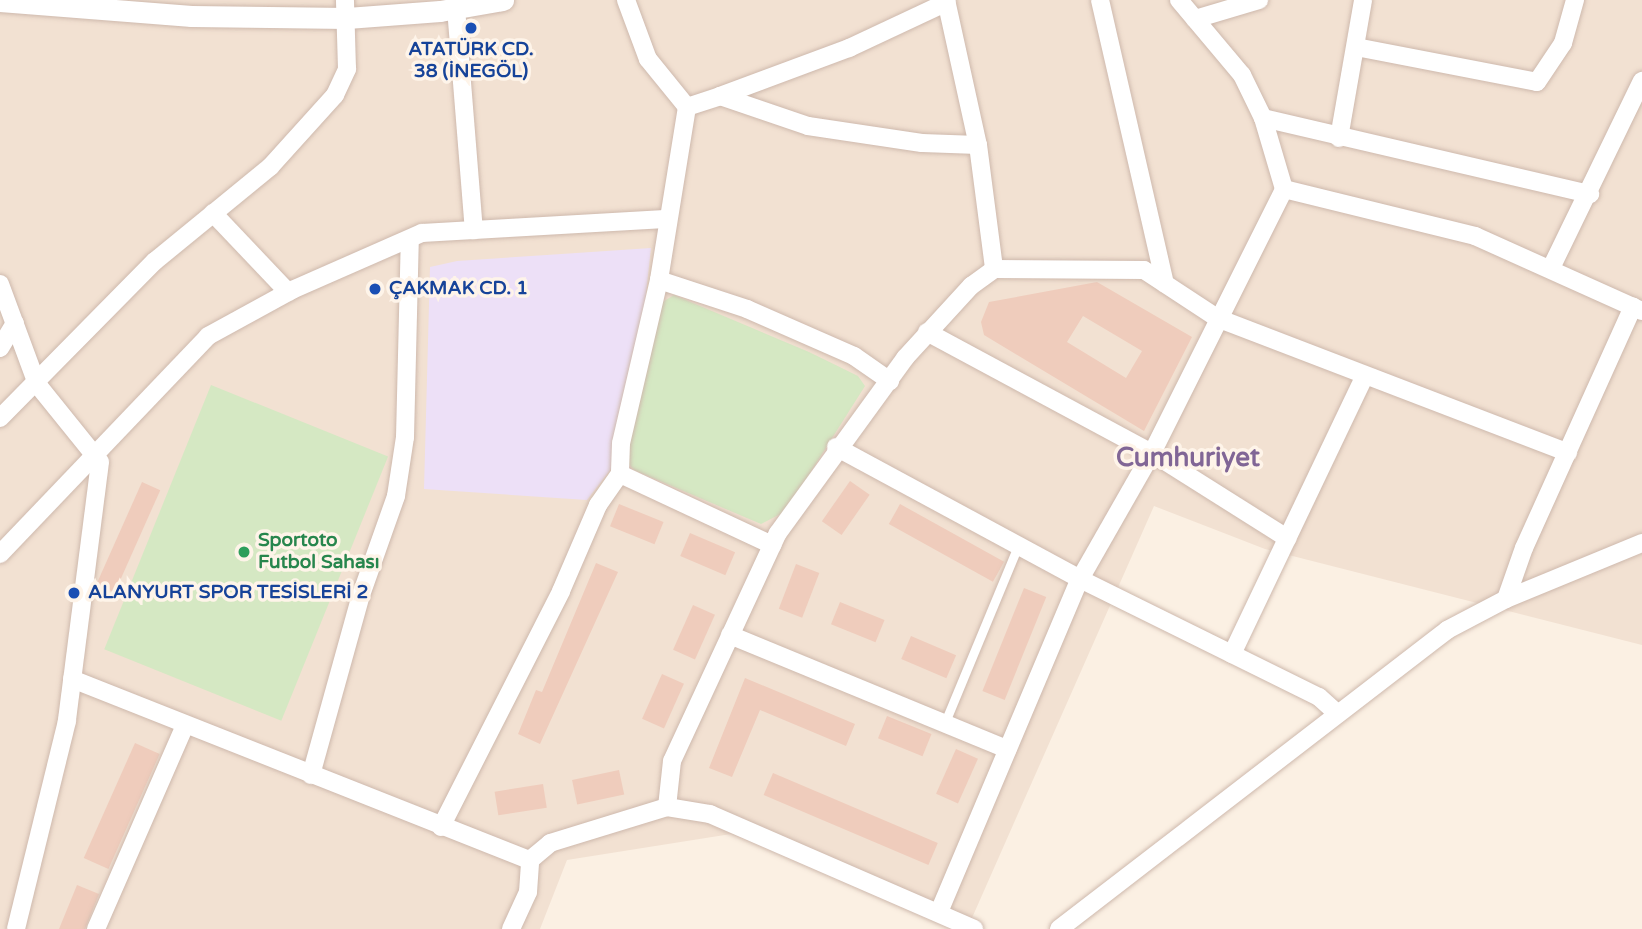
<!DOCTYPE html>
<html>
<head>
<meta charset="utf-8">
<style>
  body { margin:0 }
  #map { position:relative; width:1642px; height:929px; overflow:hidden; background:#fbf0e3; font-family:"Varela Round",sans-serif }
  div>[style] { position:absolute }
  .residential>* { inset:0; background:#f2e1d2 }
  .education>* { inset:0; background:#ede0f7 }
  .green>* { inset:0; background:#d5e8c3; transform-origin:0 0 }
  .building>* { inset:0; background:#efccbc; transform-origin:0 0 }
  .roads { filter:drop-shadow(0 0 2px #ceb9ad) drop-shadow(0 0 2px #ceb9ad) }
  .service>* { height:9px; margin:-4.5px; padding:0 4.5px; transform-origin:4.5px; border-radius:4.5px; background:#fff }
  .minor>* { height:18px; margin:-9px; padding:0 9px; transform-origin:9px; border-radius:9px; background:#fff }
  .tertiary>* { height:21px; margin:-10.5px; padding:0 10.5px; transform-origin:10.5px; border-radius:10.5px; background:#fff }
  .dots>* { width:19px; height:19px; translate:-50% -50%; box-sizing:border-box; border:4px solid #fef4e9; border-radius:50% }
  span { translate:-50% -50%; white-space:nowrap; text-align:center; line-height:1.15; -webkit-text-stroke:7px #fef4e9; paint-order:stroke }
  .transit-label { font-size:19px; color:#164399; font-weight:700 }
  .left { translate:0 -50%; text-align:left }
  .leisure-label { font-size:19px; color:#27864d; font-weight:700 }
  .district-label { font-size:26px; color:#816696; font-weight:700 }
</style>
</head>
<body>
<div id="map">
  <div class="residential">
    <i style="clip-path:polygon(0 0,1642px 0,1642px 645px,1265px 549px,1154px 506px,968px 927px,731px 834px,567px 860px,540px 929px,0 929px)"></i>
  </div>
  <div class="education">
    <i style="clip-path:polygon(651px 248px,645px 303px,611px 469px,587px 500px,424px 489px,430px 267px,457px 261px)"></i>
  </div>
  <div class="green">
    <i style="clip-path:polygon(674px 295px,809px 352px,858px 376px,865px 386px,786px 511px,761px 524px,634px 470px,624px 458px,656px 306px)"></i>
    <i style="left:211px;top:385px;width:191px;height:285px;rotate:22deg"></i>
  </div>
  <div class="building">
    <i style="clip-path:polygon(evenodd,1097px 282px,1192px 337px,1144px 431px,984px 335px,981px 322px,989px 302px,1097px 282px,1083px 316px,1142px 351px,1126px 378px,1067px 342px,1083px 316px)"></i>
    <i style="left:850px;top:481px;width:24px;height:49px;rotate:35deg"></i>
    <i style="left:142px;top:482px;width:20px;height:112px;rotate:24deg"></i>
    <i style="left:619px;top:504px;width:48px;height:24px;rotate:22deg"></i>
    <i style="left:900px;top:504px;width:119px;height:23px;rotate:29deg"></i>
    <i style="left:690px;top:533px;width:49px;height:25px;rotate:23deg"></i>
    <i style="clip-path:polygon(596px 563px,618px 572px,540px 744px,518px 734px,536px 690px,542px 692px)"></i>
    <i style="left:796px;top:564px;width:25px;height:48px;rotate:21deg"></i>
    <i style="left:1024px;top:588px;width:24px;height:111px;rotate:22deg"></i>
    <i style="left:840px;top:602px;width:48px;height:24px;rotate:22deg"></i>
    <i style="left:693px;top:605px;width:24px;height:49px;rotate:24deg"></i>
    <i style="left:911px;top:636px;width:49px;height:25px;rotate:23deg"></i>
    <i style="left:662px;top:674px;width:24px;height:49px;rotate:24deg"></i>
    <i style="clip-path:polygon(745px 678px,855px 724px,846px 746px,760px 710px,732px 777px,709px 768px)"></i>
    <i style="left:887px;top:716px;width:48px;height:24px;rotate:22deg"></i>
    <i style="left:135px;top:743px;width:27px;height:126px;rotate:24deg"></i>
    <i style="left:956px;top:749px;width:24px;height:49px;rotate:24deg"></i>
    <i style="left:619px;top:770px;width:25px;height:48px;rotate:78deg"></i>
    <i style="left:773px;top:773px;width:179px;height:24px;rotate:23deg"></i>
    <i style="left:543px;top:784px;width:24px;height:49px;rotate:81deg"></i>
    <i style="clip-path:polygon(77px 885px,99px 894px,85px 929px,59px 929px)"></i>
  </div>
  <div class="roads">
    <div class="service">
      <i style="left:945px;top:722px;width:191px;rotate:-67.5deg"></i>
    </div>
    <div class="minor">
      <i style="left:626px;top:0;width:63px;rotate:69.6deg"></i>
      <i style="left:648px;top:59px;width:62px;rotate:50.9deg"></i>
      <i style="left:687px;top:107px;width:175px;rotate:99.2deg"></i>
      <i style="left:659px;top:280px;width:167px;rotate:103.1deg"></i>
      <i style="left:621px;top:443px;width:31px;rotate:92deg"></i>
      <i style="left:620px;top:474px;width:168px;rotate:25deg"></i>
      <i style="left:946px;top:0;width:148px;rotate:77.6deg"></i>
      <i style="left:978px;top:145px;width:125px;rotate:82.6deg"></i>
      <i style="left:1100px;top:0;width:291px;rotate:77.1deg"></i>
      <i style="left:456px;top:8px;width:223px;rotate:85.4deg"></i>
      <i style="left:1195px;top:19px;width:67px;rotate:-16.5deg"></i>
      <i style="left:1356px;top:47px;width:184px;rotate:10.9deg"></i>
      <i style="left:1537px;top:82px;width:47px;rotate:-56.3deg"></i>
      <i style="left:1563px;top:43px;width:45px;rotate:-74.4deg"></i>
      <i style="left:720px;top:96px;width:138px;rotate:-20.4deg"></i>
      <i style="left:849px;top:48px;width:108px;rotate:-25.1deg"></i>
      <i style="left:687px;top:107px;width:35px;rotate:-18deg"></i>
      <i style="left:720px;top:96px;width:93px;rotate:18.8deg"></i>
      <i style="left:808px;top:126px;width:115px;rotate:8.5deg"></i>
      <i style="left:922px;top:143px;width:56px;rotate:2deg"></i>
      <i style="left:1263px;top:118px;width:336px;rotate:13.1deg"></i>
      <i style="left:1339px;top:138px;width:140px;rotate:-80.1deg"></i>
      <i style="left:1284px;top:189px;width:197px;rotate:13.8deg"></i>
      <i style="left:1475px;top:236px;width:183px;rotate:24.2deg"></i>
      <i style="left:213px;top:213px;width:109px;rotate:46.5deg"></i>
      <i style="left:1551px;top:268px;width:208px;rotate:-64.1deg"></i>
      <i style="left:659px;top:280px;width:93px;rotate:18.2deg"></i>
      <i style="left:747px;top:309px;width:117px;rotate:23.7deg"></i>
      <i style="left:854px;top:356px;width:44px;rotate:34.8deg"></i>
      <i style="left:0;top:284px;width:107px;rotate:69.7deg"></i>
      <i style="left:37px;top:384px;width:100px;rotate:51.1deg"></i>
      <i style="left:100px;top:462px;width:261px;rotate:97.3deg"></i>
      <i style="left:67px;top:721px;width:214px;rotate:103.8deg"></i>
      <i style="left:927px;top:332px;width:255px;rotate:28.3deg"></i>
      <i style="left:1152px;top:453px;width:160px;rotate:32.2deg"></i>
      <i style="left:0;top:348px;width:29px;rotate:-59deg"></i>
      <i style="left:0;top:418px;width:221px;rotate:-45.4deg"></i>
      <i style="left:155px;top:261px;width:149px;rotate:-39.3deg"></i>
      <i style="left:270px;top:167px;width:97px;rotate:-47.9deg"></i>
      <i style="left:335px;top:95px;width:29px;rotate:-65deg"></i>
      <i style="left:347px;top:69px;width:69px;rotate:-91.7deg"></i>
      <i style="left:836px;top:447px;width:277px;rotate:28.4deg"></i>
      <i style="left:1080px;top:579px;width:267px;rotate:26.3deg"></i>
      <i style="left:1319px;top:697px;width:25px;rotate:42deg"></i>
      <i style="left:0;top:554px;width:301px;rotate:-46.3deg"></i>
      <i style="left:208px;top:336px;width:96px;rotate:-28.7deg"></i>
      <i style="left:292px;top:290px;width:142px;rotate:-23.7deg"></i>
      <i style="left:422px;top:233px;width:243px;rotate:-3.3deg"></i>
      <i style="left:1506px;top:599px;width:54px;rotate:-70.6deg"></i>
      <i style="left:1524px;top:548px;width:265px;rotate:-65.7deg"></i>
      <i style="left:730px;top:635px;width:300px;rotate:22.4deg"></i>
      <i style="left:1232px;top:654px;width:307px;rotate:-64.5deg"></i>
      <i style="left:72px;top:679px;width:492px;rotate:21.6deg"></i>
      <i style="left:311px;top:775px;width:187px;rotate:-74.5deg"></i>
      <i style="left:361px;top:595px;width:105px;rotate:-70.5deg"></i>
      <i style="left:396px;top:496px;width:60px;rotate:-81.3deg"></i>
      <i style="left:405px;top:437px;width:198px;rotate:-88.6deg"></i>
      <i style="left:667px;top:807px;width:46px;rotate:-83.8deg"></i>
      <i style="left:672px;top:761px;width:251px;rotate:-65.1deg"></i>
      <i style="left:778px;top:533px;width:216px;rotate:-54deg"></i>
      <i style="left:905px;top:358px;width:98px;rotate:-47.5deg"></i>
      <i style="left:971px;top:286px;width:29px;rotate:-36deg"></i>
      <i style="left:994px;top:269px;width:150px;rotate:0.4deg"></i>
      <i style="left:1144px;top:270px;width:87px;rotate:33.3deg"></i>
      <i style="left:1217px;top:318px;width:376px;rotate:21deg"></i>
      <i style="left:441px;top:827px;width:265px;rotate:-63deg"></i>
      <i style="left:561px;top:591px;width:94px;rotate:-66.7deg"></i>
      <i style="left:598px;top:505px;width:38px;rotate:-55deg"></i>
      <i style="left:939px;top:912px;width:362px;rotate:-67.1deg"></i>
      <i style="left:1080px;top:579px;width:145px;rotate:-60.3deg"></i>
      <i style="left:1152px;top:453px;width:295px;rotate:-63.4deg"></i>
      <i style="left:1284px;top:189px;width:74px;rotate:-106.5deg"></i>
      <i style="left:1263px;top:118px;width:48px;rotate:-116deg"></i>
      <i style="left:1242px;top:75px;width:98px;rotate:-130deg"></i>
      <i style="left:96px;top:929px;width:223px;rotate:-66.4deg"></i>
      <i style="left:511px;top:929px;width:41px;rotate:-65.3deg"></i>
      <i style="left:528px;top:892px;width:32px;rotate:-86deg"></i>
      <i style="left:530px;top:860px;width:26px;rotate:-40deg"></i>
      <i style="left:550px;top:843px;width:122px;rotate:-17.1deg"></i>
      <i style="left:667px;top:807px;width:44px;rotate:9.2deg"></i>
      <i style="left:710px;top:814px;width:288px;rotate:23.5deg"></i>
      <i style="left:1059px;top:929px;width:490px;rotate:-37.6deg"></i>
      <i style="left:1447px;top:630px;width:67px;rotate:-27.7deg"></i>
      <i style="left:1506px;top:599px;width:147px;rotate:-22.4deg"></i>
    </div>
    <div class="tertiary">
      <i style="left:0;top:1px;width:192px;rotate:4.5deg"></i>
      <i style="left:191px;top:16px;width:156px;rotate:0.7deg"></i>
      <i style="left:347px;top:18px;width:93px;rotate:-4.3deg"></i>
      <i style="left:440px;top:11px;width:64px;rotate:-9.9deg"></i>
    </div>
  </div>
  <div class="dots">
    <i style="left:471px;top:28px;background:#1a4fb4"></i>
    <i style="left:375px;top:289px;background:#1a4fb4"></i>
    <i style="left:244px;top:552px;background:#2e9e5b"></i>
    <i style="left:74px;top:593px;background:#1a4fb4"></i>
  </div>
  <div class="transit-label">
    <span style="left:471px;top:61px">ATATÜRK CD.<br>38 (İNEGÖL)</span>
    <span class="left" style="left:389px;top:289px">ÇAKMAK CD. 1</span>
    <span class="left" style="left:88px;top:593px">ALANYURT SPOR TESİSLERİ 2</span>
  </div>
  <div class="leisure-label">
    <span class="left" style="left:258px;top:552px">Sportoto<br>Futbol Sahası</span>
  </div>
  <div class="district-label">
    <span style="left:1188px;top:458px">Cumhuriyet</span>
  </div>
</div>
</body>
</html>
